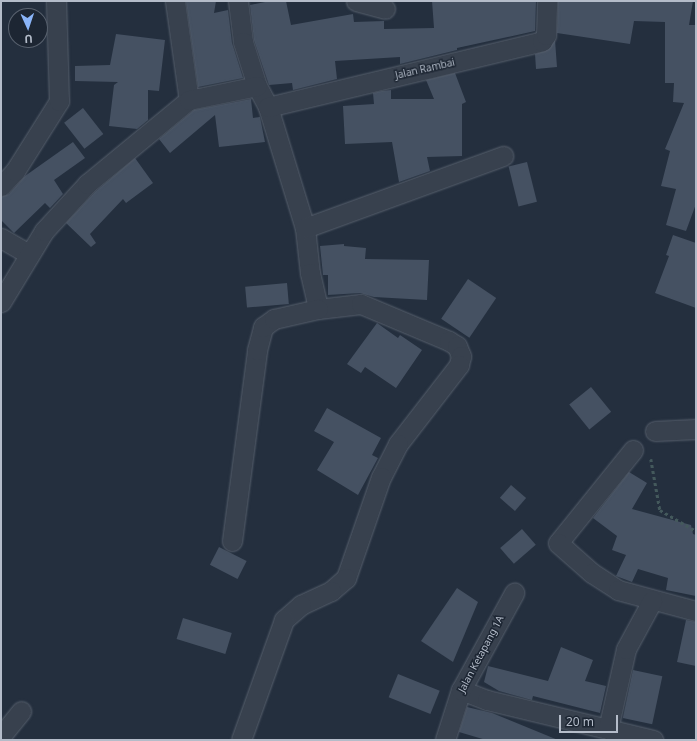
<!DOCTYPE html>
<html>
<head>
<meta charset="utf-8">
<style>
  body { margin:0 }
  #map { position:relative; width:697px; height:741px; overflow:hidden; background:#242f3e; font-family:"Noto Sans",sans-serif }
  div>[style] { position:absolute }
  .building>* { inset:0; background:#455162; transform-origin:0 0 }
  .path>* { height:2.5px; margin-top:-1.25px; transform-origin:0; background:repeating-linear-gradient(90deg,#44595c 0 3px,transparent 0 6px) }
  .roads { filter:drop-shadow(0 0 1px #565f6c) drop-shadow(0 0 1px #565f6c) }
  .minor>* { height:19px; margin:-9.5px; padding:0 9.5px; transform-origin:9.5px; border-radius:9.5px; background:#38414e }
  span { translate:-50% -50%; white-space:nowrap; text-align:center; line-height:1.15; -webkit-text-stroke:3px #1d2633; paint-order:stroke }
  .street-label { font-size:10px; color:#b4bcc9 }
  .frame { position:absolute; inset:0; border:2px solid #b4bcc9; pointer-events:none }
  .north { position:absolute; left:8px; top:8px; width:40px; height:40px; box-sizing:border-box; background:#1d2633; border:1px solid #59626f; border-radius:50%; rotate:177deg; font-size:11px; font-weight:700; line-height:16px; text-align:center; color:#b4bcc9 }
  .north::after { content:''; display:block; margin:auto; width:14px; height:18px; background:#8ab4f8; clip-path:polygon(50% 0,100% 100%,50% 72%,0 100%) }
  .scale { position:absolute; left:559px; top:715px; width:59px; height:18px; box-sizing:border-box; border:2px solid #b4bcc9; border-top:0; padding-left:5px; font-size:12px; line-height:14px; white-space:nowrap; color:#b4bcc9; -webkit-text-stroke:3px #1d2633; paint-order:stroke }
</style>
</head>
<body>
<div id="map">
  <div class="building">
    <i style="clip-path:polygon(186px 1px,216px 1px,214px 13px,228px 10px,232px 43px,243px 78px,198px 87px)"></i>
    <i style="clip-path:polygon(270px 1px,286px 1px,291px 25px,353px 14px,354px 22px,384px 21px,384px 29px,434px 28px,432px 1px,536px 1px,535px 31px,457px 48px,457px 50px,400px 64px,400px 57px,335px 61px,337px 79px,293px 90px,292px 83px,269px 85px,254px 40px,250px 5px)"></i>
    <i style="clip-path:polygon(558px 1px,693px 1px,689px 25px,696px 25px,696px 204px,686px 231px,666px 225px,676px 189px,661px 186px,670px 151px,665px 149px,684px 103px,673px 102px,674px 83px,665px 83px,665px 22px,634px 21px,630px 44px,557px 33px)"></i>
    <i style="clip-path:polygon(116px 34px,165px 40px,159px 91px,148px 90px,148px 120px,137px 129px,109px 126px,114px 85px,118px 82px,75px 81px,75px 66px,110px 65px)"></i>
    <i style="clip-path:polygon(555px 40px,557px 67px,536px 69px,535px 54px,545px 51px)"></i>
    <i style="clip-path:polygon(455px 73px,466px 102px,462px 104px,462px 156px,427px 157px,430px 171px,399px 182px,392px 142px,345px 144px,343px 106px,374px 104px,373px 93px,382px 91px,391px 90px,391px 99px,434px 99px,426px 80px)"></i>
    <i style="clip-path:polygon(251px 99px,253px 118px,260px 117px,265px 142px,219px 147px,215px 115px,170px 153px,159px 139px,194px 110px)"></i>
    <i style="left:83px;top:108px;width:33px;height:24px;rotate:52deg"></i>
    <i style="clip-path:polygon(73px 142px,85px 158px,54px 180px,63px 194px,50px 208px,45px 203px,14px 233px,1px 220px,1px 197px,9px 194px,25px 176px)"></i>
    <i style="clip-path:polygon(135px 158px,153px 183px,126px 203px,123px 199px,90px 234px,96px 243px,91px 247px,66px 223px,95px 192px)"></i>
    <i style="left:527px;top:162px;width:41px;height:19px;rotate:76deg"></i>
    <i style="clip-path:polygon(673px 235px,696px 243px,696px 308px,655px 293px,669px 256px,666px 255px)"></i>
    <i style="clip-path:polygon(344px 244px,344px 246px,366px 248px,365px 259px,429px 260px,427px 300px,374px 297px,360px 293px,328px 295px,328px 275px,323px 275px,320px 246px)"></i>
    <i style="left:468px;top:279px;width:34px;height:48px;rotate:34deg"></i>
    <i style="left:287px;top:283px;width:21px;height:42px;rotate:85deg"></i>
    <i style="clip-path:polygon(377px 323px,398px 338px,400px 335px,422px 350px,396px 388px,365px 367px,361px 373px,347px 364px)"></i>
    <i style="left:591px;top:387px;width:32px;height:28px;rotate:51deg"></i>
    <i style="clip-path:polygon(327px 408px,381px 438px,372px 455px,378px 458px,358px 495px,317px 470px,334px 442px,314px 431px)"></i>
    <i style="clip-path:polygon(629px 472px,647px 483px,632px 509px,691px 525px,693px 534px,696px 535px,696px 596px,666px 590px,668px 578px,638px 569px,632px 582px,616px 576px,626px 555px,612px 550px,617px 536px,593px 518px)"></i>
    <i style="left:511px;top:485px;width:20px;height:17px;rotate:41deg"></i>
    <i style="left:522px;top:529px;width:21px;height:29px;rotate:49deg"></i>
    <i style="left:219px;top:547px;width:31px;height:20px;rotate:27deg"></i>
    <i style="clip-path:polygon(457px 588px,478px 602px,453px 662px,421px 641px)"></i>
    <i style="left:183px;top:618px;width:51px;height:22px;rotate:17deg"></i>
    <i style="clip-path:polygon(686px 620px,696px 622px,696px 666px,677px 662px)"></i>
    <i style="clip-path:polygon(561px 647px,593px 660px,585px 681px,606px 686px,600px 713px,533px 696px,532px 700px,499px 691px,484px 682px,488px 666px,548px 681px)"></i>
    <i style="left:633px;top:670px;width:30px;height:49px;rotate:12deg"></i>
    <i style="left:398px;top:674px;width:45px;height:25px;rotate:22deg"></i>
    <i style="clip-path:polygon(467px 707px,492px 713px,558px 740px,486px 740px,459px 732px)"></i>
  </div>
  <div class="path">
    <i style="left:651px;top:459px;width:52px;rotate:80deg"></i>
    <i style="left:660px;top:510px;width:42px;rotate:30.3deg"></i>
  </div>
  <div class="roads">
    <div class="minor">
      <i style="left:175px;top:1px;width:100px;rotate:82deg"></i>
      <i style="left:238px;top:1px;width:41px;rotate:83deg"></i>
      <i style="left:243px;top:42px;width:46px;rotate:72.3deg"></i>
      <i style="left:257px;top:86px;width:24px;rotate:62deg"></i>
      <i style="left:268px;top:107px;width:127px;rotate:73deg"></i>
      <i style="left:305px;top:228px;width:45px;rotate:83.7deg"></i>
      <i style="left:310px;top:273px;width:37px;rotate:77deg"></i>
      <i style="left:318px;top:309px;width:43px;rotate:-6.6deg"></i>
      <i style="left:361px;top:304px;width:95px;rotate:22.8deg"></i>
      <i style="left:449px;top:341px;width:9px;rotate:32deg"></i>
      <i style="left:457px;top:346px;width:11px;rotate:68deg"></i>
      <i style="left:461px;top:356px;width:9px;rotate:103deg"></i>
      <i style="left:459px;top:365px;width:100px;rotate:127.7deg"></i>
      <i style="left:398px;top:444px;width:37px;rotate:117deg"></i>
      <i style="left:381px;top:477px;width:107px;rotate:109.1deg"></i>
      <i style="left:346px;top:578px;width:20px;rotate:139deg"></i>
      <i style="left:331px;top:591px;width:33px;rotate:155deg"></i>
      <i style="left:301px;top:605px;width:23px;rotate:139deg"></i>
      <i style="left:284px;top:620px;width:127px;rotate:109.7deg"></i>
      <i style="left:356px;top:1px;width:30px;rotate:15deg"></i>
      <i style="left:268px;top:107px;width:282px;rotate:-13.5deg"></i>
      <i style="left:542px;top:41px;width:7px;rotate:-56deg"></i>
      <i style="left:546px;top:35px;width:34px;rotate:-88deg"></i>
      <i style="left:1px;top:186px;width:21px;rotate:-47deg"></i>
      <i style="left:15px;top:171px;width:83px;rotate:-57.8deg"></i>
      <i style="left:59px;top:101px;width:100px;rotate:-91.7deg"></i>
      <i style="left:305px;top:228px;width:211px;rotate:-20deg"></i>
      <i style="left:1px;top:238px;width:32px;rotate:30deg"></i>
      <i style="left:1px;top:302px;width:83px;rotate:-58.8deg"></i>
      <i style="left:44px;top:231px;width:64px;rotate:-47.5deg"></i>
      <i style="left:87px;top:184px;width:132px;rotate:-39.5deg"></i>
      <i style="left:189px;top:100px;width:69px;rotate:-11.6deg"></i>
      <i style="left:655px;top:431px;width:41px;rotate:-2.8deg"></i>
      <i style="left:633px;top:450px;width:119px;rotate:128.9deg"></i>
      <i style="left:558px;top:543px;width:45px;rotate:41.4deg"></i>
      <i style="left:592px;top:573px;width:31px;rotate:33deg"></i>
      <i style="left:618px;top:590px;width:81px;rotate:15.1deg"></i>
      <i style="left:232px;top:541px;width:193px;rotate:-82.5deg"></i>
      <i style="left:257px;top:350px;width:24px;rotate:-75deg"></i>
      <i style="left:263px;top:327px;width:14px;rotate:-36deg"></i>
      <i style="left:274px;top:319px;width:45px;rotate:-12.8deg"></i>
      <i style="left:461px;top:690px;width:28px;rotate:21deg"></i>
      <i style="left:487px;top:700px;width:171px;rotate:13.5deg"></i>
      <i style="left:608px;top:729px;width:82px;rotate:-77.3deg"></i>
      <i style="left:626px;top:649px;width:55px;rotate:-61.6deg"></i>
      <i style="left:1px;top:736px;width:32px;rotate:-51deg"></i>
      <i style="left:445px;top:740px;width:52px;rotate:-72.3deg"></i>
      <i style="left:461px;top:690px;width:111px;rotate:-61.3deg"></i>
    </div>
  </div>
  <div class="street-label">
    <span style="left:425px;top:69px;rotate:-13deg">Jalan Rambai</span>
    <span style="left:481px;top:654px;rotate:-62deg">Jalan Ketapang 1A</span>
  </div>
  <div class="frame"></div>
  <div class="north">U</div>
  <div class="scale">20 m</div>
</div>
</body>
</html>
